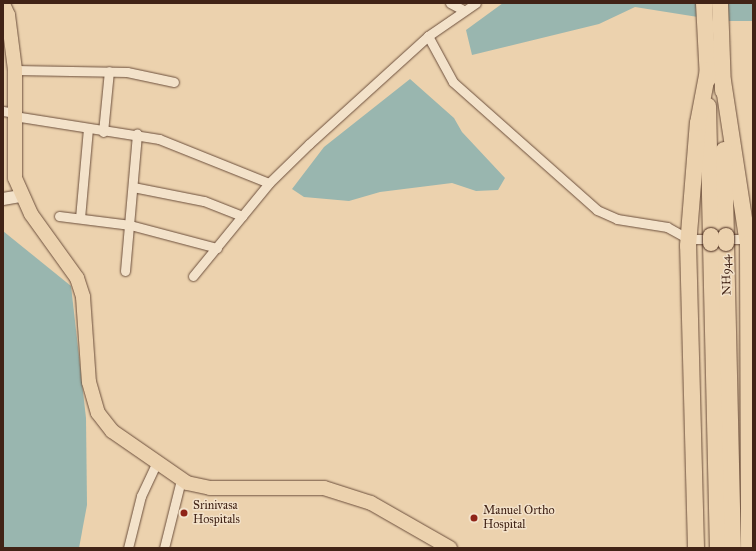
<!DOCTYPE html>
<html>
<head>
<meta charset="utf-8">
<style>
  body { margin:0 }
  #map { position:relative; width:756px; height:551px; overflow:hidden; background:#ecd2ae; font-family:"IM FELL Great Primer",serif }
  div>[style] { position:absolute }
  .water>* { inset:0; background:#99b6af }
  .roads { filter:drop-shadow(0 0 1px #6c4f3c) drop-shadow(0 0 1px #6c4f3c) }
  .street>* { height:9px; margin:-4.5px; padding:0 4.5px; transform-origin:4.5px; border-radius:4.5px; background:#f3e2ca }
  .secondary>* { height:12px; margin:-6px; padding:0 6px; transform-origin:6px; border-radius:6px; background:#f3e2ca }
  .primary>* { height:14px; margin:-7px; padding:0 7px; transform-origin:7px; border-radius:7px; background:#ecd2ae }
  .highway>* { height:16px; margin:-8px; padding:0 8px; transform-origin:8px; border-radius:8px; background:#ecd2ae }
  .bridges { filter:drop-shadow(0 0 1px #412316) drop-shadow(0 0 1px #412316) }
  .highway-bridge>* { height:16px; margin:-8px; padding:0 8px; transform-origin:8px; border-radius:8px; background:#ecd2ae }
  .dots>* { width:11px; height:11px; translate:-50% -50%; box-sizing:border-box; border:2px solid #f3e2ca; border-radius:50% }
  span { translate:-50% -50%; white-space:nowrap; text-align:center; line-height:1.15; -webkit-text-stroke:3px #f3e2ca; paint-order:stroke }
  .street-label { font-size:12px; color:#412316 }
  .poi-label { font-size:12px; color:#412316 }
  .left { translate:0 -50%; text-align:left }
  .frame { position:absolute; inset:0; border:4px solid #412316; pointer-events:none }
</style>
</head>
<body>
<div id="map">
  <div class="water">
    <i style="clip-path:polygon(503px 3px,753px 3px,753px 21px,723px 21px,635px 7px,599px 24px,472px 55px,466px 30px)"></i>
    <i style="clip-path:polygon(410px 79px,454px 118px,462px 132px,505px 178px,498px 190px,476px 191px,452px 183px,380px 192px,349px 201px,304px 197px,292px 189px,324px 147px)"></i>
    <i style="clip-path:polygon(3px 231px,71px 286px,86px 418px,87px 505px,79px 548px,3px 548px)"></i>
  </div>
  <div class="roads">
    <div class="street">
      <i style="left:450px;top:3px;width:15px;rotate:28deg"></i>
      <i style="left:428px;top:36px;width:52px;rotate:61.5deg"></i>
      <i style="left:453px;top:82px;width:193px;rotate:41.6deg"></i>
      <i style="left:597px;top:210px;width:22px;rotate:24deg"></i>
      <i style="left:617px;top:219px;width:51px;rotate:9.1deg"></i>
      <i style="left:667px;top:227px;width:25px;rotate:29deg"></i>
      <i style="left:689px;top:239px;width:62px"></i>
      <i style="left:15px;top:70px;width:112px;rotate:1deg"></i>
      <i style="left:127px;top:72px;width:48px;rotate:12deg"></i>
      <i style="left:3px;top:111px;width:11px;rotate:10deg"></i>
      <i style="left:14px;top:116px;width:147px;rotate:9deg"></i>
      <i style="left:159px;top:139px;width:118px;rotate:21.8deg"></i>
      <i style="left:103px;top:132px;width:61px;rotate:-84.4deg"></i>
      <i style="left:133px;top:187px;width:72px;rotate:11.2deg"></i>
      <i style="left:204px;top:201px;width:41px;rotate:21.5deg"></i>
      <i style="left:59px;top:216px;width:72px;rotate:7.2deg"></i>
      <i style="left:130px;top:225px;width:90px;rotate:14.8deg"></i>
      <i style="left:80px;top:218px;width:90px;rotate:-84.9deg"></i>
      <i style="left:125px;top:271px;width:138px;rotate:-85deg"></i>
      <i style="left:193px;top:276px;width:120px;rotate:-50.7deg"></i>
      <i style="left:269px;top:183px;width:56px;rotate:-44.3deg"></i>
      <i style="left:309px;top:144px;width:161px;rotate:-42.2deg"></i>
      <i style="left:428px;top:36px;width:58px;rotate:-34.5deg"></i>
      <i style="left:128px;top:548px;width:54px;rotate:-76deg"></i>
      <i style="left:141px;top:496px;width:35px;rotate:-65deg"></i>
      <i style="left:164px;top:548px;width:70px;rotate:-76deg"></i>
    </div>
    <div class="secondary">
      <i style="left:3px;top:199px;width:17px;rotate:-10deg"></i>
    </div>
    <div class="primary">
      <i style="left:3px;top:4px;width:12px;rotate:66deg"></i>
      <i style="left:8px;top:15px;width:55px;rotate:82.7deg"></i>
      <i style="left:15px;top:70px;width:108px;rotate:90deg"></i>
      <i style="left:15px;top:178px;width:39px;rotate:66deg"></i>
      <i style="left:31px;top:214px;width:79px;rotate:54.3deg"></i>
      <i style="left:77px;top:278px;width:20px;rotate:72deg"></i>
      <i style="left:83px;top:297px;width:85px;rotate:86deg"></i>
      <i style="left:89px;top:382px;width:32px;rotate:74deg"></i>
      <i style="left:98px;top:413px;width:23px;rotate:52deg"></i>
      <i style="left:112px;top:431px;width:91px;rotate:34.7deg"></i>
      <i style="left:187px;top:483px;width:24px;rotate:12deg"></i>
      <i style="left:210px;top:488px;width:114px"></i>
      <i style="left:324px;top:488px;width:49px;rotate:17.7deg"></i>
      <i style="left:371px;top:503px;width:91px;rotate:29.7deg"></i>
    </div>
    <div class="highway">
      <i style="left:704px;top:3px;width:76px;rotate:87deg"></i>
      <i style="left:720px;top:3px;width:88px;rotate:88deg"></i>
      <i style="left:723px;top:81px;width:165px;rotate:81.3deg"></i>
      <i style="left:748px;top:244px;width:304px;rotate:89.8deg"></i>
      <i style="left:708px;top:106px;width:130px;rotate:88.7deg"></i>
      <i style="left:724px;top:150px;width:86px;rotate:88.7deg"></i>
      <i style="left:711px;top:243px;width:305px;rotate:88.7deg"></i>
      <i style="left:726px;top:243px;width:305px;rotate:88.7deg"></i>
      <i style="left:696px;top:548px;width:302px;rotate:-91.5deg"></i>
      <i style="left:688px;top:246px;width:123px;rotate:-85.4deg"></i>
      <i style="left:698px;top:123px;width:54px;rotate:-79.3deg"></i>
    </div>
  </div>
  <div class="bridges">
    <div class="highway-bridge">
      <i style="left:711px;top:236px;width:7px;rotate:90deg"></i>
      <i style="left:726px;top:236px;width:7px;rotate:90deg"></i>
    </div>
  </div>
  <div class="dots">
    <i style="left:184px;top:513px;background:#8f2418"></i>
    <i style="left:474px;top:518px;background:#8f2418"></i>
  </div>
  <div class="street-label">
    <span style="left:727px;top:275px;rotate:-91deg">NH944</span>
  </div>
  <div class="poi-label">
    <span class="left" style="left:193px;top:513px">Srinivasa<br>Hospitals</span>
    <span class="left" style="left:483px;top:518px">Manuel Ortho<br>Hospital</span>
  </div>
  <div class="frame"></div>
</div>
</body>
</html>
